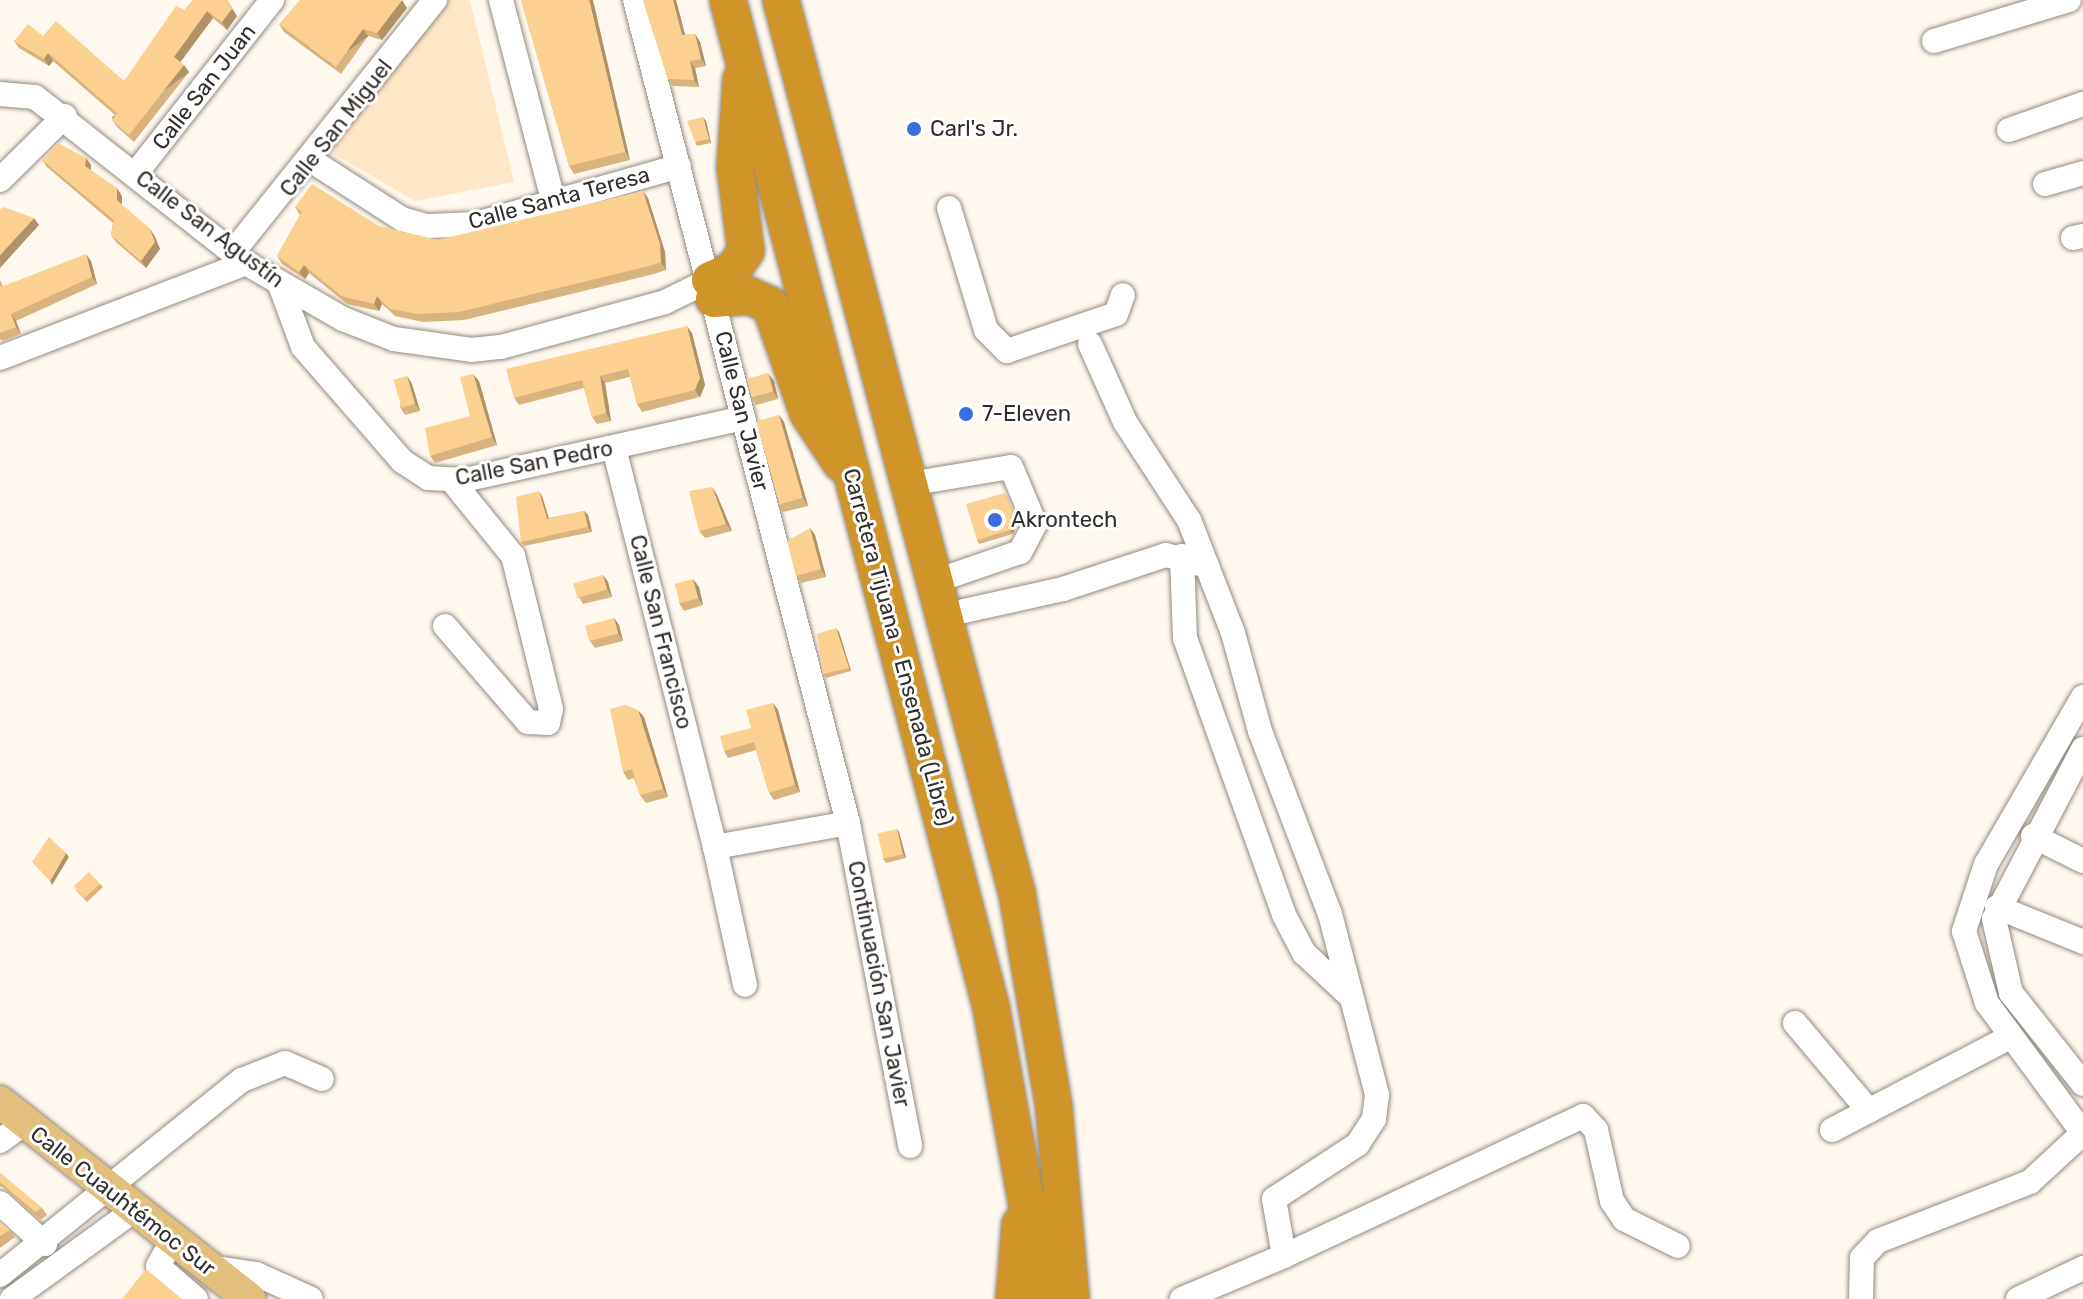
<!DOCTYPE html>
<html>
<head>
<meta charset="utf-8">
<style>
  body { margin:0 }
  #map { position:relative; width:2083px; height:1299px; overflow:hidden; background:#fff8ee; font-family:Rubik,sans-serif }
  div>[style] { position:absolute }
  .green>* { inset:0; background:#fee7c6 }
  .roads { filter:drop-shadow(0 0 2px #928a80) drop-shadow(0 0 2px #928a80) }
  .minor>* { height:24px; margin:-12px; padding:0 12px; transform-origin:12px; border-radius:12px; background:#fff }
  .major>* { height:32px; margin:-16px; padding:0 16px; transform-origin:16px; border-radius:16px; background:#e3bf7e }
  .highway>* { height:36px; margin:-18px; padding:0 18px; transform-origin:18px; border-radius:18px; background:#d09528 }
  .wall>* { inset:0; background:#d8b37d }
  .shaded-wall>* { inset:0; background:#b09266; transform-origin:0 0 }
  .building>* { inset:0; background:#fbd091; transform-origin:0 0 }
  .dots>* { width:22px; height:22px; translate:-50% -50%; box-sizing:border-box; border:4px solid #fff; border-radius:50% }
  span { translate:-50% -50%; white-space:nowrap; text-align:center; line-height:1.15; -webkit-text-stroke:6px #fff; paint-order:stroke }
  .street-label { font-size:22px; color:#312e2a }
  .poi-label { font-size:22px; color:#312e2a }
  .left { translate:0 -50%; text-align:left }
</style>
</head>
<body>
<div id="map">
  <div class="green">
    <i style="clip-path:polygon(442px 0,470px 0,514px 182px,415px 201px,330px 152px)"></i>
  </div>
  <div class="roads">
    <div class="minor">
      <i style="left:501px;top:0;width:207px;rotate:75.4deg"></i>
      <i style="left:635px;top:0;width:850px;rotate:75.49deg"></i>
      <i style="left:848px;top:823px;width:329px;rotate:79.1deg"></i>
      <i style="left:1934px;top:41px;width:141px;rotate:-16.9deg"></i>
      <i style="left:0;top:94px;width:35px;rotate:5deg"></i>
      <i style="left:35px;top:97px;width:268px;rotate:38.2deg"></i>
      <i style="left:246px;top:263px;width:112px;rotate:30deg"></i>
      <i style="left:343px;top:319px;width:55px;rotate:21.4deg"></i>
      <i style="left:394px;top:339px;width:78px;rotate:8.1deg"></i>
      <i style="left:471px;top:350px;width:30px;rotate:-6deg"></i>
      <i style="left:501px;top:347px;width:170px;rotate:-15.3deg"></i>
      <i style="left:665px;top:302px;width:50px;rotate:-26.1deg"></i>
      <i style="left:2009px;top:130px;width:78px;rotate:-19.4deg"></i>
      <i style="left:312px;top:161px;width:107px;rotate:32.8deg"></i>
      <i style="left:402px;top:219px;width:26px;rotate:16deg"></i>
      <i style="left:427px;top:226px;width:49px;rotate:-2.3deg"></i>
      <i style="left:476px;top:224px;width:211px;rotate:-15.9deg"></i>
      <i style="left:136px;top:173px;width:220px;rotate:-51.8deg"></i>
      <i style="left:0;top:180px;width:91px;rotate:-44.6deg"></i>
      <i style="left:2045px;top:184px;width:40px;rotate:-16deg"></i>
      <i style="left:949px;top:208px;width:127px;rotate:73.1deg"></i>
      <i style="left:986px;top:330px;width:30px;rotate:45deg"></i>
      <i style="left:1007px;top:351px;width:115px;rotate:-18.7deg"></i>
      <i style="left:1116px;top:314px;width:20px;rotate:-70deg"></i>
      <i style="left:2073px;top:238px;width:10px;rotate:-11deg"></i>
      <i style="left:233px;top:252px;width:323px;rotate:-51.3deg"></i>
      <i style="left:280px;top:285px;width:66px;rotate:69.6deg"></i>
      <i style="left:303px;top:347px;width:151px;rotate:49deg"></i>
      <i style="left:402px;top:461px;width:31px;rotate:33deg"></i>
      <i style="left:428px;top:478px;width:36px;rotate:3deg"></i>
      <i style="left:464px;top:480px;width:286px;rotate:-12.5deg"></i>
      <i style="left:1090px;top:344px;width:85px;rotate:65.8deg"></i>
      <i style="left:1125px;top:422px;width:117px;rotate:56.9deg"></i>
      <i style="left:1189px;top:520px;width:49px;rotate:68.6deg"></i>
      <i style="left:0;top:358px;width:264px;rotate:-21.1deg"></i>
      <i style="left:614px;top:448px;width:412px;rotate:75.8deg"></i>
      <i style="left:715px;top:847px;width:135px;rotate:-10.2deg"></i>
      <i style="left:909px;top:484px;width:103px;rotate:-9.5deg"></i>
      <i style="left:1011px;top:467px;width:62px;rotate:67.2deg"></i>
      <i style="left:1035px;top:524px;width:32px;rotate:118deg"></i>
      <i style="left:1020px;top:552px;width:89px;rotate:161deg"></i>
      <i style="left:1182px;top:556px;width:82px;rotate:87.9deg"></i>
      <i style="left:1185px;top:638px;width:294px;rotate:70.3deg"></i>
      <i style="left:1284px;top:915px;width:43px;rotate:62.2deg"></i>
      <i style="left:1304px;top:953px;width:60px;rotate:43deg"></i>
      <i style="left:946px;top:615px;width:120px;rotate:-12.5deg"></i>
      <i style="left:1063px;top:589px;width:108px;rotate:-18.3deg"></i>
      <i style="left:1166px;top:555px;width:42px;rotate:15deg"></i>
      <i style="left:1207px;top:566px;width:72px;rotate:68.8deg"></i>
      <i style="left:1233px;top:633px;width:102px;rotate:74.6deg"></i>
      <i style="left:1260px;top:731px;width:196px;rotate:69.1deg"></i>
      <i style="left:1330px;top:914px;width:187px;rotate:75.4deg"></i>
      <i style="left:1377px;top:1095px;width:24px;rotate:97deg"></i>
      <i style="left:1374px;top:1119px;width:30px;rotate:123deg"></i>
      <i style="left:1358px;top:1144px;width:100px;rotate:146.8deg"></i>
      <i style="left:1274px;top:1199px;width:58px;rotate:80deg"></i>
      <i style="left:1284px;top:1256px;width:111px;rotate:157.1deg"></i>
      <i style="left:445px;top:626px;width:127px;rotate:49.2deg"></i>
      <i style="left:528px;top:722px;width:20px;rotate:3deg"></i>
      <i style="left:548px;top:723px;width:14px;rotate:-78deg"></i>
      <i style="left:551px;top:709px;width:158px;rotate:-103.9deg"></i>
      <i style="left:513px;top:556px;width:95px;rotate:-129deg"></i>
      <i style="left:2083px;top:697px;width:193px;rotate:120.1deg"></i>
      <i style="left:1986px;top:864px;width:71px;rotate:108.2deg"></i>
      <i style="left:1964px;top:931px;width:76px;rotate:72.3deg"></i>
      <i style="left:1987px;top:1003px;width:162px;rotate:53.6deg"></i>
      <i style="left:2083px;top:749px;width:192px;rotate:117.6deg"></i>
      <i style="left:1994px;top:919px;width:76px;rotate:77.1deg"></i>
      <i style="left:2011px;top:993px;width:116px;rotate:51.6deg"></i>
      <i style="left:2033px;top:836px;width:56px;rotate:26.6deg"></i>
      <i style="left:715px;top:847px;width:141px;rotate:77.7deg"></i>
      <i style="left:1997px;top:907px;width:93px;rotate:22.1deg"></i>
      <i style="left:1795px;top:1023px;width:115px;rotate:49.9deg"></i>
      <i style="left:1832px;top:1130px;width:199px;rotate:-27.6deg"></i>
      <i style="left:0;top:1141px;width:29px;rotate:-36deg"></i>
      <i style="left:0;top:1203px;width:61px;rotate:42.3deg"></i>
      <i style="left:173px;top:1239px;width:31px;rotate:119deg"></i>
      <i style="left:158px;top:1266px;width:50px;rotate:41deg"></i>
      <i style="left:1284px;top:1256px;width:330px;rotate:-25.1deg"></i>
      <i style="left:1583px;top:1116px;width:19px;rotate:47deg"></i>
      <i style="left:1596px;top:1130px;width:73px;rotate:77.3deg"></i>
      <i style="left:1612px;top:1201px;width:22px;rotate:56deg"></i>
      <i style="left:1624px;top:1219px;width:60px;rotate:26.6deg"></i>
      <i style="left:210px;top:1267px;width:47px;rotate:8.7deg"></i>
      <i style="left:256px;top:1274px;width:60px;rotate:24.4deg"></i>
      <i style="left:0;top:1275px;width:311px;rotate:-38.9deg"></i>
      <i style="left:242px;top:1080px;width:46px;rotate:-21.6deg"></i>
      <i style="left:285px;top:1063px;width:40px;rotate:23.4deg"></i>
      <i style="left:12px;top:1299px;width:153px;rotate:-36deg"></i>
      <i style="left:1861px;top:1299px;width:41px;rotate:-88.6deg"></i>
      <i style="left:1862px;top:1258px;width:23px;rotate:-47deg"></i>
      <i style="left:1878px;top:1241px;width:163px;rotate:-21.2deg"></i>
      <i style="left:2030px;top:1182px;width:72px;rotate:-42.8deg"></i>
      <i style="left:2018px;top:1299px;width:72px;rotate:-25.5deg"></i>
    </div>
    <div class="major">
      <i style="left:0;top:1102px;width:318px;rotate:38.3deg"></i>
    </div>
    <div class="highway">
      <i style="left:728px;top:0;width:1041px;rotate:75.36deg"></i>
      <i style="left:991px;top:1007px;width:297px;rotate:79.7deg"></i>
      <i style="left:781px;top:0;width:924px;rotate:75.2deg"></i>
      <i style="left:1017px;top:893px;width:218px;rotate:80.2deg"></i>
      <i style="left:1054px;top:1108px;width:192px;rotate:84.9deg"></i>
      <i style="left:710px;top:280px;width:25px;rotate:-23deg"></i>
      <i style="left:733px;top:270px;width:23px;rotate:-56deg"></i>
      <i style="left:746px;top:251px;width:84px;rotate:-97.5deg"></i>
      <i style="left:735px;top:168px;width:89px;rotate:-86.1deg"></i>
      <i style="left:714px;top:299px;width:36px;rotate:-5deg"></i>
      <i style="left:750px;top:296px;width:22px;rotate:24deg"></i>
      <i style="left:770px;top:305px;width:114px;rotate:70.6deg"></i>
      <i style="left:808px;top:413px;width:60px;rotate:56.6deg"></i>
      <i style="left:1014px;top:1299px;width:75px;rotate:-85.4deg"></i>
    </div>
  </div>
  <div class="wall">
    <i style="clip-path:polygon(193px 0,237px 16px,227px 30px,213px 18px,180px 62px,189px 72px,134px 142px,117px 127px,112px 120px,115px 115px,53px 61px,49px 66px,19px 48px,14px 41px,43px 36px,124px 81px)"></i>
    <i style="clip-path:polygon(521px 0,630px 160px,574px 174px,569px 166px)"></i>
    <i style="clip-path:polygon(643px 0,676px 0,685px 35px,695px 34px,700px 42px,706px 66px,695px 68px,699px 87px,673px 86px,668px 79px)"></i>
    <i style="clip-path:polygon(407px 8px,382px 40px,368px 36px,341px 74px,284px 32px,279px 24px)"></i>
    <i style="clip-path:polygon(706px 121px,711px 143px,697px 146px,695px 142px)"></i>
    <i style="clip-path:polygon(86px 158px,91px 165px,91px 170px,122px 196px,122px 205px,150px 229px,155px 237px,160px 249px,146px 268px,116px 242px,111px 235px,113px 223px,47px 167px,42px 160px)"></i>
    <i style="clip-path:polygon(648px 198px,665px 252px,666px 270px,654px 274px,464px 320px,423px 322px,395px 316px,382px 304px,379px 311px,347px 304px,309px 273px,305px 279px,282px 264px,277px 256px,300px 215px,295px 207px,437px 240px)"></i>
    <i style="clip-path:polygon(91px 261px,97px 284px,16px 321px,21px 334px,3px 341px,0 339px,0 280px,3px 287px)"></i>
    <i style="clip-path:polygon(692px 333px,705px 385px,700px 397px,642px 412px,637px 404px,630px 377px,605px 383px,611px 421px,597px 424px,592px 417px,584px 388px,519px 405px,514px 398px)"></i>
    <i style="clip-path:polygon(407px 376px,412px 384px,420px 411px,405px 415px,400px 407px)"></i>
    <i style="clip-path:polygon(479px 381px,497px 445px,435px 463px,430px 456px,470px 416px)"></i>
    <i style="clip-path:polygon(774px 381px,778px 399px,756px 405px,751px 397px)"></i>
    <i style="clip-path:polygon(779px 415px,784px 422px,808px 506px,783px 512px,778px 504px)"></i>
    <i style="clip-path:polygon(712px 487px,717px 495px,732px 531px,705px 538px,699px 531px)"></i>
    <i style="clip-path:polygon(542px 496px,549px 518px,584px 511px,588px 515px,592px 532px,524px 546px,521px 542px)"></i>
    <i style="clip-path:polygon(1007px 497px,1018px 523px,1013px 534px,979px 544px,977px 540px)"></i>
    <i style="clip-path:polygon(810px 528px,815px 535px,826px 577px,801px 583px,796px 576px)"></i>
    <i style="clip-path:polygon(603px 575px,608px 582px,612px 597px,583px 604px,578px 596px)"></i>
    <i style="clip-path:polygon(693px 579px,699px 587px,703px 605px,684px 611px,679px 603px)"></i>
    <i style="clip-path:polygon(614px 618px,619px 625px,623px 641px,595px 648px,590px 641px)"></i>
    <i style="clip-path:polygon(839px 632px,851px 671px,826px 678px,823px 674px)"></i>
    <i style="clip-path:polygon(773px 703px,778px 710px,800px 792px,774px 800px,769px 793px,756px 750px,728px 758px,724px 751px,751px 728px)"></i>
    <i style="clip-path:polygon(644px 717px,668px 797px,646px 803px,640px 795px,634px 778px,628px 780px,623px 772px)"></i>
    <i style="clip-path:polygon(897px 829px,899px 832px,906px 858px,886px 863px,883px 859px)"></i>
    <i style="clip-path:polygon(100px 884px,103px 887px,87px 902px,76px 890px)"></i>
    <i style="clip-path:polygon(0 1173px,42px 1208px,47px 1215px,40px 1220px,1px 1186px,0 1187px)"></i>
    <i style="clip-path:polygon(0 1221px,10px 1230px,15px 1237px,0 1248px)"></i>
  </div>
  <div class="shaded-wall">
    <i style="clip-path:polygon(227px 0,237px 16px,227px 30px,222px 22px)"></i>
    <i style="clip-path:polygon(402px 0,407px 8px,382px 40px,377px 33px)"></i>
    <i style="clip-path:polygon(589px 0,593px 0,630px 160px,625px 152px)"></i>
    <i style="clip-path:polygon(673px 0,676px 0,687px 42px,682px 35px)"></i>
    <i style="clip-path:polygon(207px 11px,213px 18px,179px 64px,174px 57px)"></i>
    <i style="left:363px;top:29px;width:9px;height:47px;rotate:54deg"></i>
    <i style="clip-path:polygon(695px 34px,700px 42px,706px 66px,701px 59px)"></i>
    <i style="clip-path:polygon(48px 53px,53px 61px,49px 66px,44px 59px)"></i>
    <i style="clip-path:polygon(690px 61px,695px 68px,699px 87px,694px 80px)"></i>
    <i style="left:184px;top:65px;width:9px;height:89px;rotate:54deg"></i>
    <i style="clip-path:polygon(703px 117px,706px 121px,711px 143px,709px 139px)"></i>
    <i style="clip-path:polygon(86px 158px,91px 165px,90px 173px,85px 166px)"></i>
    <i style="clip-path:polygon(117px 188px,122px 196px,122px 208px,117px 200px)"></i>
    <i style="clip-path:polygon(643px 191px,648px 198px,665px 252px,666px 270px,661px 262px)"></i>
    <i style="clip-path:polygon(34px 218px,39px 225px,0 268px,0 255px)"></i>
    <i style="clip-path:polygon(150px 229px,155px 237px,160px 249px,146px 268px,141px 261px)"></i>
    <i style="clip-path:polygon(86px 254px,91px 261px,97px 284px,92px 277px)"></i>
    <i style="clip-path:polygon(304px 265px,309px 273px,305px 279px,299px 272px)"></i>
    <i style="clip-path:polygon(377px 296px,382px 304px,379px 311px,374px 304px)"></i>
    <i style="clip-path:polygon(11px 314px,16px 321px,21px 334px,16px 327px)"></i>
    <i style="clip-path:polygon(687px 326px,692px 333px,705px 385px,700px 397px,695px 390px)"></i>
    <i style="clip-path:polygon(768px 373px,774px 381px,778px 399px,773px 391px)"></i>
    <i style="clip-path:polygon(473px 374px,479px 381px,497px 445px,492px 437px)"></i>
    <i style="clip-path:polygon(407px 376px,412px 384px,420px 411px,415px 404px)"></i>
    <i style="clip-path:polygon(600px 376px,605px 383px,611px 421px,606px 413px)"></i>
    <i style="clip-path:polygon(779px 415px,784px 422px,808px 506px,803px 498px)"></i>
    <i style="clip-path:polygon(712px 487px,717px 495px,732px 531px,726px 524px)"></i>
    <i style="clip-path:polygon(539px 491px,542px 496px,550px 523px,547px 519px)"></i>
    <i style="clip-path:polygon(1005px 493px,1018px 523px,1013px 534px,1010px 530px)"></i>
    <i style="clip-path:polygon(584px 511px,588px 515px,592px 532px,588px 527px)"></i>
    <i style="clip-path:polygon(810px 528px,815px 535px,826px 577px,821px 569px)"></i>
    <i style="clip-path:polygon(603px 575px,608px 582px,612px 597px,607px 589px)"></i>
    <i style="clip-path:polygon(693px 579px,699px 587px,703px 605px,698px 598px)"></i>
    <i style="clip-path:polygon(614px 618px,619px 625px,623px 641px,618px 633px)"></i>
    <i style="clip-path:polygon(836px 628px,839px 632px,851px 671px,849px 668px)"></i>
    <i style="clip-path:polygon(773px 703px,778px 710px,800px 792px,795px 785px)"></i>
    <i style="clip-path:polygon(638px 710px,644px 717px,668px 797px,663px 789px)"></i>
    <i style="clip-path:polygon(897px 829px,899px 832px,906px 858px,903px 854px)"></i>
    <i style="clip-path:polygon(66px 853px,69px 857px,52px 885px,50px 881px)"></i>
  </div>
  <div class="building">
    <i style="clip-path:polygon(193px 0,227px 0,232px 9px,222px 22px,207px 11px,174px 57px,184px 65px,129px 135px,112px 120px,117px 113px,48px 53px,44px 59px,14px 41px,28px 24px,43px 36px,56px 21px,124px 81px,176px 6px,185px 10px)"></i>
    <i style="clip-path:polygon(300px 0,402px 0,377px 33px,363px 29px,336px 67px,279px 24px)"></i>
    <i style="clip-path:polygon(521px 0,589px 0,625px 152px,569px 166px)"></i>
    <i style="clip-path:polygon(643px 0,673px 0,682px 35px,695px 34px,701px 59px,690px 61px,694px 80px,668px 79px)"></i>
    <i style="clip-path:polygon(703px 117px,709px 139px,695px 142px,687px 121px)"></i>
    <i style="clip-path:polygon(58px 143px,86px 158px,85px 166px,117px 188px,117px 200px,150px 229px,155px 242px,141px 261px,111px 235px,114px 220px,42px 160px)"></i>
    <i style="clip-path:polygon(312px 184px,379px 226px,437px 240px,643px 191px,660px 244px,661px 262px,649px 266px,459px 312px,418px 314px,390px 309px,377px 296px,374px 304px,341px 296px,304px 265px,299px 272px,277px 256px,302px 212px,295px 207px)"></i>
    <i style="clip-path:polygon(3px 207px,34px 218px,0 255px,0 210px)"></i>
    <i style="clip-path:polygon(86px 254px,92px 277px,11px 314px,16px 327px,0 333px,0 284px,1px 287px)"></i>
    <i style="clip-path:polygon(687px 326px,700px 378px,695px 390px,637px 404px,628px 369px,600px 376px,606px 413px,592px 417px,582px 380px,514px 398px,506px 369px)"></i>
    <i style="left:768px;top:373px;width:19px;height:22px;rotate:74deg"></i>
    <i style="clip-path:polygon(473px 374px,492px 437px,430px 456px,425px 428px,470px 416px,460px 377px)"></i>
    <i style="left:407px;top:376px;width:29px;height:14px;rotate:74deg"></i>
    <i style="left:779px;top:415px;width:86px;height:24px;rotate:74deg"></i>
    <i style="clip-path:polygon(712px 487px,726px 524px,699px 531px,689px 491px)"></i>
    <i style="clip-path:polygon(539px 491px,547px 519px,584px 511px,588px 527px,521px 542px,516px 497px)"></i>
    <i style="clip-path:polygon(1005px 493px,1016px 519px,1010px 530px,977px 540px,966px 504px)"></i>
    <i style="clip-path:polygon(810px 528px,821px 569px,796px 576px,787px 541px)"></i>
    <i style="left:603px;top:575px;width:15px;height:31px;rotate:74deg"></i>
    <i style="left:693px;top:579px;width:20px;height:19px;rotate:75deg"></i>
    <i style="left:614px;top:618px;width:16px;height:30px;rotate:75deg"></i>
    <i style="clip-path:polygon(836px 628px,849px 668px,823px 674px,817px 634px)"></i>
    <i style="clip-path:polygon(773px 703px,795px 785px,769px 793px,754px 742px,724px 751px,720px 736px,751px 728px,746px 710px)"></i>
    <i style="clip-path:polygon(625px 705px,638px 710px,663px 789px,640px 795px,632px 769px,623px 772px,610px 709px)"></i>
    <i style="left:897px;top:829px;width:26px;height:20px;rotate:77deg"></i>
    <i style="clip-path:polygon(49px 837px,66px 853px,50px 881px,32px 862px)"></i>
    <i style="left:89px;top:872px;width:16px;height:21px;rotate:47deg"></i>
    <i style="clip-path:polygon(0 1173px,42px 1208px,35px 1212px,0 1182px)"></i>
    <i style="clip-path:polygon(0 1221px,10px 1230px,0 1236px)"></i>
    <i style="clip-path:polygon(146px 1269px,182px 1299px,122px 1299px)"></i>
  </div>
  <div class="dots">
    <i style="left:914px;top:129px;background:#376fde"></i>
    <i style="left:966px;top:414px;background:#376fde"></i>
    <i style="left:995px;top:520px;background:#376fde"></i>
  </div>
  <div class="street-label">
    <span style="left:204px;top:87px;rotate:-52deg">Calle San Juan</span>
    <span style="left:336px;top:128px;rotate:-52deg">Calle San Miguel</span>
    <span style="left:559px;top:198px;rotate:-15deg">Calle Santa Teresa</span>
    <span style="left:210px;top:229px;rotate:37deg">Calle San Agustín</span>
    <span style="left:742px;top:411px;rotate:76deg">Calle San Javier</span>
    <span style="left:534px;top:463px;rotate:-11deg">Calle San Pedro</span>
    <span style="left:661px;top:632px;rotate:76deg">Calle San Francisco</span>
    <span style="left:898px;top:647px;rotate:75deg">Carretera Tijuana - Ensenada (Libre)</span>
    <span style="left:879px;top:984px;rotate:79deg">Continuación San Javier</span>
    <span style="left:123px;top:1201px;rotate:38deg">Calle Cuauhtémoc Sur</span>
  </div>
  <div class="poi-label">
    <span class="left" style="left:930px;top:129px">Carl's Jr.</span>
    <span class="left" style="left:982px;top:414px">7-Eleven</span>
    <span class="left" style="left:1011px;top:520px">Akrontech</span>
  </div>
</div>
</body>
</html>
